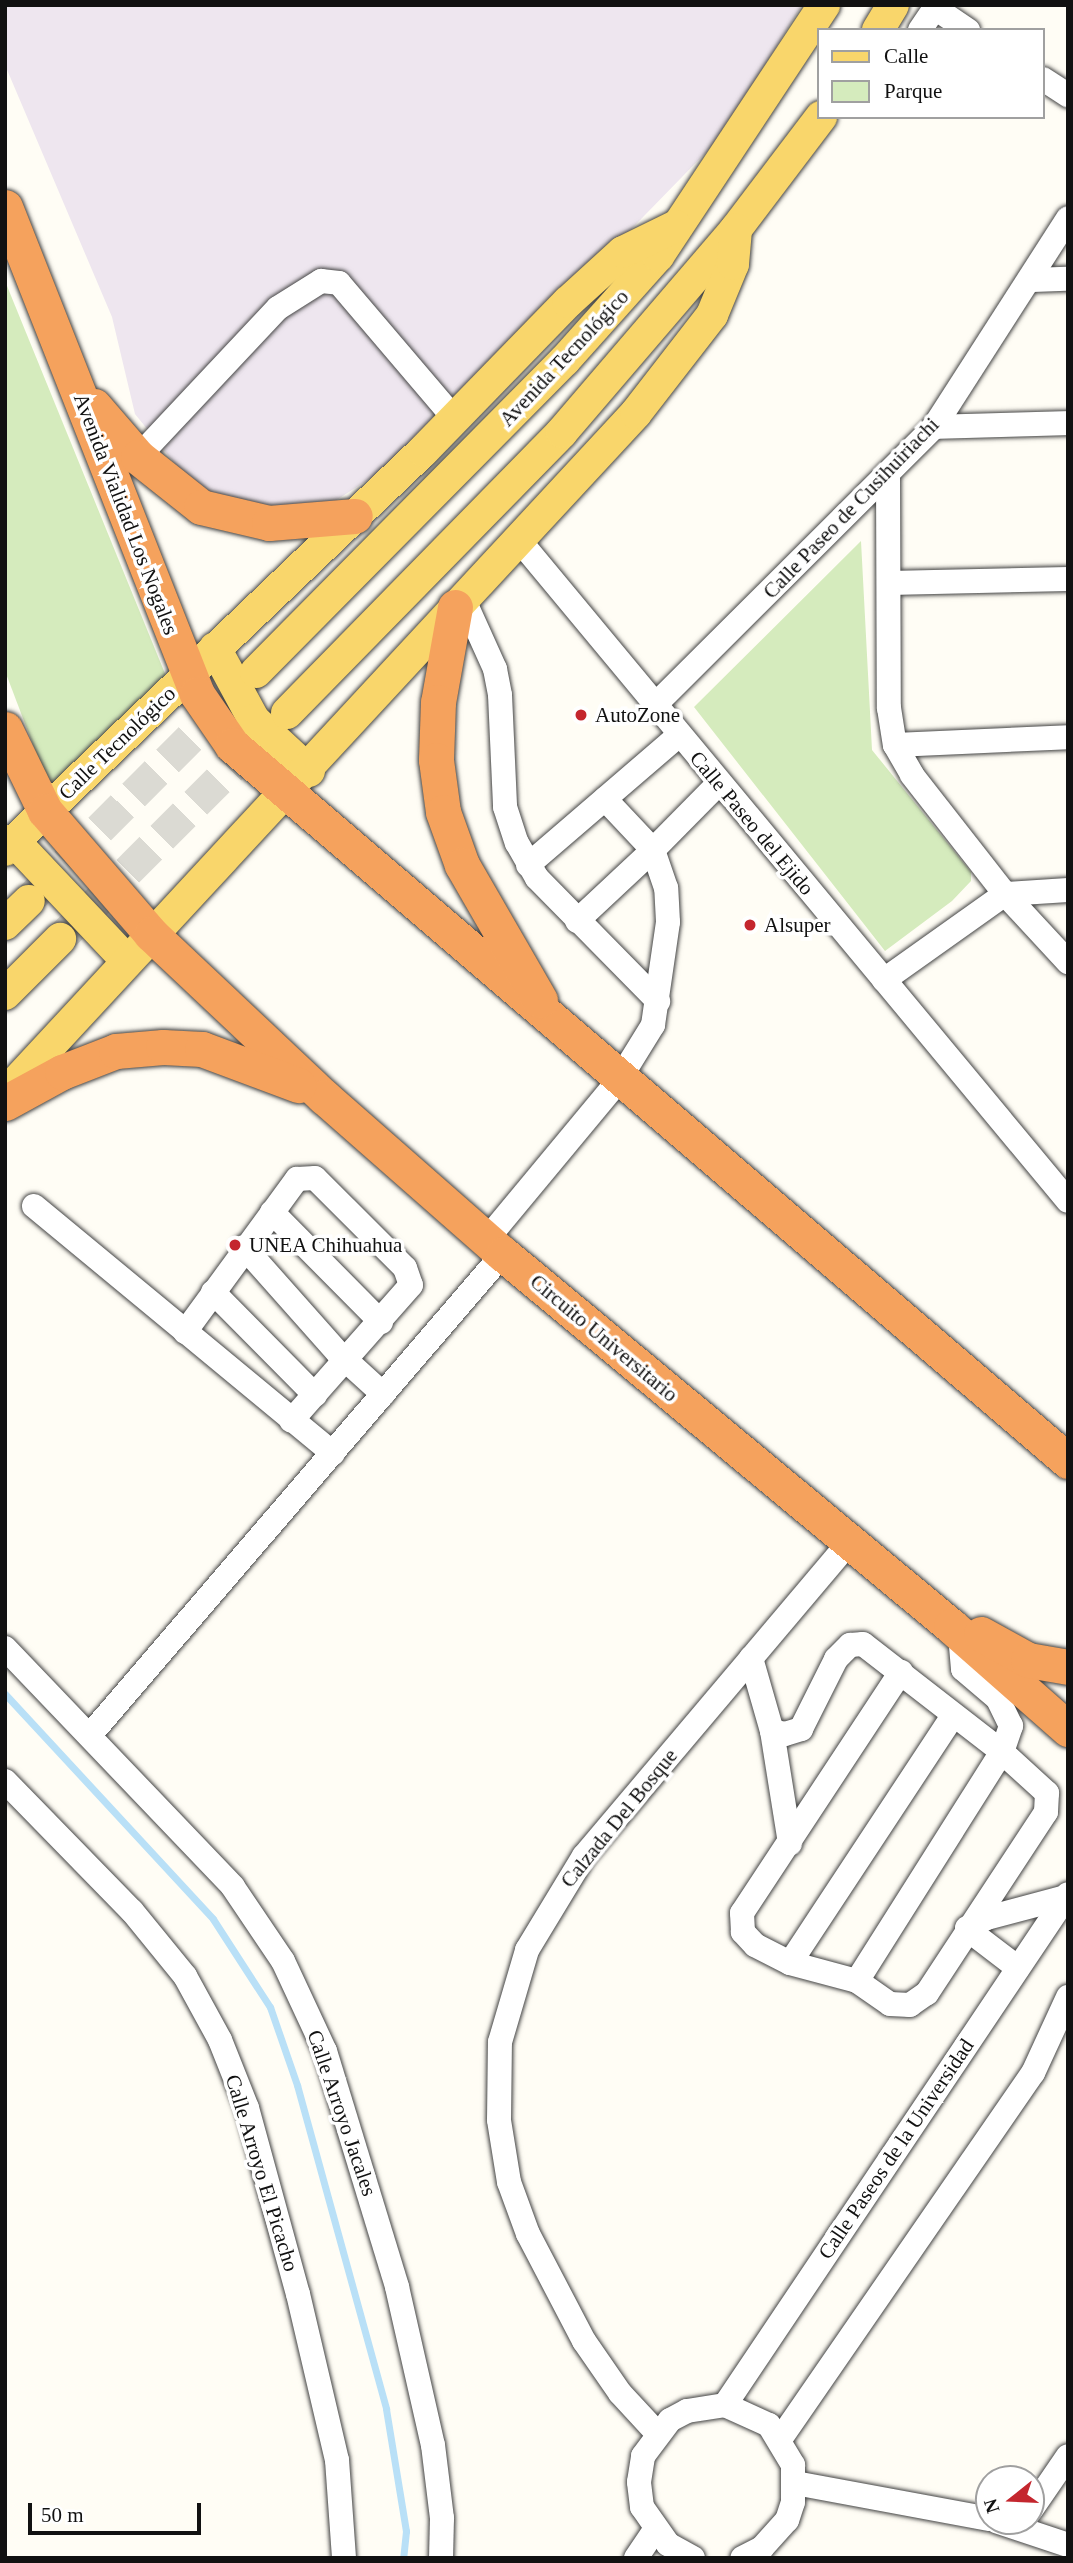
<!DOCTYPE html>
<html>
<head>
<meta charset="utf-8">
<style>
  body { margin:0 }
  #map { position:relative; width:1073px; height:2563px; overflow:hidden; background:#fffdf5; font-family:Georgia,serif }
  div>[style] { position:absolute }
  .industrial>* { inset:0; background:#eee6ef }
  .green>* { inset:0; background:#d5ebbd }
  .stream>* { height:7px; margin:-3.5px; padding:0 3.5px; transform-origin:3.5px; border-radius:3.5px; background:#b9e0f7 }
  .major-tunnel>* { height:32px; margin-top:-16px; transform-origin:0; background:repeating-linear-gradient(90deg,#dbdad3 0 32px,transparent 0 48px) }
  .roads { filter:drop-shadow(0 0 2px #444) drop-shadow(0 0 2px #444) }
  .minor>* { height:24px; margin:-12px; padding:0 12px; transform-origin:12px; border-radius:12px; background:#fff }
  .major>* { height:32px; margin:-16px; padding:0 16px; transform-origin:16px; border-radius:16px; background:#f9d66b }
  .highway>* { height:35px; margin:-17.5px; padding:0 17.5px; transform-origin:17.5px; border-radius:17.5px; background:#f5a25d }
  .dots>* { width:19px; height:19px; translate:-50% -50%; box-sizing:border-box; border:4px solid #fff; border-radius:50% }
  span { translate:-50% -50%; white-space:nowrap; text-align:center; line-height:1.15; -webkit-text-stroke:7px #fff; paint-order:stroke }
  .street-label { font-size:21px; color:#111 }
  .poi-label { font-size:21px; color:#111 }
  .left { translate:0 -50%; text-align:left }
  .frame { position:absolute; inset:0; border:7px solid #111; pointer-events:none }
  .legend { position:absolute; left:817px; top:28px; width:228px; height:91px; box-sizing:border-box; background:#fff; border:2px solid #a0a0a0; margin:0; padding:9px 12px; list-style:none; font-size:21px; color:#111 }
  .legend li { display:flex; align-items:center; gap:14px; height:35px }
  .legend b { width:35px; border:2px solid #a0a0a0 }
  .north { position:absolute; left:975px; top:2465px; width:70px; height:70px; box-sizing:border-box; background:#fff; border:2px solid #a0a0a0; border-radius:50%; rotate:252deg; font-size:19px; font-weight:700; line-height:28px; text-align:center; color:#111 }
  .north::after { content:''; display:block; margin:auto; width:24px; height:32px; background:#c4262e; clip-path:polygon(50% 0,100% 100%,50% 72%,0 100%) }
  .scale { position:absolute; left:28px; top:2503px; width:173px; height:32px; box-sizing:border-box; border:4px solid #111; border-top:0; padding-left:9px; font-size:21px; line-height:24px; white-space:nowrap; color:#111; -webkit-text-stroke:5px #fff; paint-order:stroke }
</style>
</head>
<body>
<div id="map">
  <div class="industrial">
    <i style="clip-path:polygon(5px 5px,802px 5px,720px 138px,419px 447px,313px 515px,205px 501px,135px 414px,112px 317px,5px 65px)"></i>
  </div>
  <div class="green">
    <i style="clip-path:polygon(5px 281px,168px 681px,51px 792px,5px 671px)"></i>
    <i style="clip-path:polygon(861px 541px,872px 750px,971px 872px,971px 881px,952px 901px,885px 951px,694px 707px)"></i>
  </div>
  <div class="stream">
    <i style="left:5px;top:1694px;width:306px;rotate:47.2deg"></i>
    <i style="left:213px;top:1919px;width:105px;rotate:57.1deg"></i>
    <i style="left:270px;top:2007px;width:83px;rotate:70.9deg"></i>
    <i style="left:297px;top:2085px;width:336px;rotate:74.6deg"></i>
    <i style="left:386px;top:2409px;width:124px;rotate:80.7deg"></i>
    <i style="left:406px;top:2531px;width:27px;rotate:96deg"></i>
  </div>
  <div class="major-tunnel">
    <i style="left:32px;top:897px;width:317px;rotate:-45.1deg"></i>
    <i style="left:60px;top:939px;width:286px;rotate:-45deg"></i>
  </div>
  <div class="roads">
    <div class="minor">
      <i style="left:935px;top:8px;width:40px;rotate:34deg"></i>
      <i style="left:920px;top:30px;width:30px;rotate:-56deg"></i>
      <i style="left:1043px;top:79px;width:30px;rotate:33deg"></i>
      <i style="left:1031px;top:280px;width:37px;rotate:-2deg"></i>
      <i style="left:934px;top:427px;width:134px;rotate:-1.7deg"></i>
      <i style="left:138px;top:457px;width:204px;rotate:-46.8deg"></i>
      <i style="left:278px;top:308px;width:51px;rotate:-32.1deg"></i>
      <i style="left:321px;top:281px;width:18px;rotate:6deg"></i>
      <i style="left:339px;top:283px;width:177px;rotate:49.6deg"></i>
      <i style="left:888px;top:473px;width:235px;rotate:89.8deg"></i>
      <i style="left:889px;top:708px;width:37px;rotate:81deg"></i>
      <i style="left:895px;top:745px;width:34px;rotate:60deg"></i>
      <i style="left:912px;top:775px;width:151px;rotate:52deg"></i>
      <i style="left:1005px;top:894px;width:93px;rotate:47.2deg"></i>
      <i style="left:519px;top:540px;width:859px;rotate:50.29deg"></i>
      <i style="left:889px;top:583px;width:179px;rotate:-1.3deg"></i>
      <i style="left:463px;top:598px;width:78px;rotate:65.7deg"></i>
      <i style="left:495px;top:669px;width:26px;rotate:79deg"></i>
      <i style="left:500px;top:695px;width:112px;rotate:87.4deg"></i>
      <i style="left:505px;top:807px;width:38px;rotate:72deg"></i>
      <i style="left:517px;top:843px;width:40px;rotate:60.3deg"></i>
      <i style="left:537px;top:878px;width:173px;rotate:45.5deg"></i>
      <i style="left:654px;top:706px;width:395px;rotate:-44.9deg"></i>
      <i style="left:934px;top:427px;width:248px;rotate:-57.3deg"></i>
      <i style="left:895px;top:745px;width:173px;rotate:-2.6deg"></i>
      <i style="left:528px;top:865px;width:199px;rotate:-40.7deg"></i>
      <i style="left:577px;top:921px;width:104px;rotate:-43.1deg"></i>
      <i style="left:653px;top:850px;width:70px;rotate:-133.3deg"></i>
      <i style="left:884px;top:980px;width:148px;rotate:-35.4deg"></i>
      <i style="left:1005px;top:894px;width:63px;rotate:-3.6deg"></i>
      <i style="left:34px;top:1206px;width:388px;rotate:39.6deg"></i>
      <i style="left:272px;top:1212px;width:155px;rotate:45.3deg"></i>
      <i style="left:487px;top:1239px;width:207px;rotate:-50.3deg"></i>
      <i style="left:619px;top:1080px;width:65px;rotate:-58.3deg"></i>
      <i style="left:653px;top:1025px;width:104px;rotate:-81.7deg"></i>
      <i style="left:668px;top:922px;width:34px;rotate:-93deg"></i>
      <i style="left:666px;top:888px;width:40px;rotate:-108.9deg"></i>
      <i style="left:653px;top:850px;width:94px;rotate:-45.4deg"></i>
      <i style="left:244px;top:1247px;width:142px;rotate:48.4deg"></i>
      <i style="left:338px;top:1353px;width:61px;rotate:42.3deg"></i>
      <i style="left:213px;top:1292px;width:145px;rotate:45.3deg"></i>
      <i style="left:185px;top:1332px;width:190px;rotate:-53.8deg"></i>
      <i style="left:297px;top:1179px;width:18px;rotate:-3deg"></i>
      <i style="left:315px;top:1178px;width:127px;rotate:45deg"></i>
      <i style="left:405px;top:1268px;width:18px;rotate:71deg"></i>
      <i style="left:411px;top:1285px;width:181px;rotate:131.4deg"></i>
      <i style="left:5px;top:1648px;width:330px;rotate:46.3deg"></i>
      <i style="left:233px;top:1887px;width:89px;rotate:56deg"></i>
      <i style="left:283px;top:1961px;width:99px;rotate:65deg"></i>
      <i style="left:325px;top:2051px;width:247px;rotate:73deg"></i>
      <i style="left:397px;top:2287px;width:162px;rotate:77.2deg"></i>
      <i style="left:433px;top:2445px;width:74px;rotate:83deg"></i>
      <i style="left:442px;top:2518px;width:40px;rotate:91.4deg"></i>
      <i style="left:751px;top:1658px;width:76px;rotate:74deg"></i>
      <i style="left:772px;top:1731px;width:13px;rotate:13deg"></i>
      <i style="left:785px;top:1734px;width:17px;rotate:-17deg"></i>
      <i style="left:801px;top:1729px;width:78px;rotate:-63.4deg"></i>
      <i style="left:836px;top:1659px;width:20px;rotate:-45deg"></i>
      <i style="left:850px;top:1645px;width:13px;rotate:-4deg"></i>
      <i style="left:863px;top:1644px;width:176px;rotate:37.8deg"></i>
      <i style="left:1002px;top:1752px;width:28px;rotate:-71deg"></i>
      <i style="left:1011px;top:1726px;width:30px;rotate:-116deg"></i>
      <i style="left:998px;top:1699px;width:46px;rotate:-139.4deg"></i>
      <i style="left:963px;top:1669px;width:33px;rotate:-95deg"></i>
      <i style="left:772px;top:1731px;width:114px;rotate:80.9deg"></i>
      <i style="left:90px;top:1735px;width:634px;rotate:-49.35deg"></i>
      <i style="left:5px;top:1781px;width:182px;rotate:45.7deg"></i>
      <i style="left:132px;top:1911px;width:84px;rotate:50.8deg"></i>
      <i style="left:185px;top:1976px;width:73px;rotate:61.3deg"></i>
      <i style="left:220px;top:2040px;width:73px;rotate:68.3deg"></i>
      <i style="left:247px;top:2108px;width:193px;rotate:74.7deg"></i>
      <i style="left:298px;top:2294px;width:171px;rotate:76.8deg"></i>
      <i style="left:337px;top:2460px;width:98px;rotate:85.9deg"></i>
      <i style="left:967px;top:1928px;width:22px;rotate:-27deg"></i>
      <i style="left:987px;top:1918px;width:82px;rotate:-14.9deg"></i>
      <i style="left:967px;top:1929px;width:64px;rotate:37.4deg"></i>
      <i style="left:790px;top:1963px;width:295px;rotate:-56.6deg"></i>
      <i style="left:857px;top:1981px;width:271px;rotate:-57.7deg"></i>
      <i style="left:1002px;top:1752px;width:61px;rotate:42.3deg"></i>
      <i style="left:1047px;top:1793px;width:19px;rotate:93deg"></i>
      <i style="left:1046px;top:1812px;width:217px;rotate:123.3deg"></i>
      <i style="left:927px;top:1993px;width:21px;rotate:145deg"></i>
      <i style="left:910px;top:2005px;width:20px;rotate:-177deg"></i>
      <i style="left:890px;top:2004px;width:40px;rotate:-145.1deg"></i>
      <i style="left:857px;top:1981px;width:69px;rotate:-165deg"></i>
      <i style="left:790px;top:1963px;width:39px;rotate:-153deg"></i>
      <i style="left:755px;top:1945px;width:18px;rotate:-133deg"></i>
      <i style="left:743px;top:1932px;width:19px;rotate:-93deg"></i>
      <i style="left:742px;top:1913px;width:289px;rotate:-56.6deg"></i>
      <i style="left:725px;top:2405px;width:615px;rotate:-56.13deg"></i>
      <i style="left:657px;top:2433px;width:54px;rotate:-132.8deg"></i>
      <i style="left:620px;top:2393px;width:63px;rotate:-124.7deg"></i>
      <i style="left:584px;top:2341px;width:121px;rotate:-117.6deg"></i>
      <i style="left:528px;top:2234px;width:55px;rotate:-110.1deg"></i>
      <i style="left:509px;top:2182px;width:63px;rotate:-99.2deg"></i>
      <i style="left:499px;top:2120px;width:78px;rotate:-89.3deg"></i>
      <i style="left:500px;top:2042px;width:96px;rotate:-73.6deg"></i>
      <i style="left:527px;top:1950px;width:110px;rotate:-58.8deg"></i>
      <i style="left:584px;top:1856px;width:409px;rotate:-49.8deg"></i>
      <i style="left:781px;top:2438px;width:444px;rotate:-55.4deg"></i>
      <i style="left:1033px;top:2073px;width:84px;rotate:-65.3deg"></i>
      <i style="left:795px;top:2483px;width:197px;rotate:10.5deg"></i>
      <i style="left:1031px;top:2510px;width:65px;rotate:-55.6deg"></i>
      <i style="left:996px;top:2521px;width:76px;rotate:18.4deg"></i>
      <i style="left:636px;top:2558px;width:32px;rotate:-56deg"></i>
      <i style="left:693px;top:2558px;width:29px;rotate:-151deg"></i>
      <i style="left:668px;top:2544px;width:45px;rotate:-125.1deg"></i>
      <i style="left:642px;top:2507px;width:25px;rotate:-97deg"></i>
      <i style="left:639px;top:2482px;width:26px;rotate:-81deg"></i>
      <i style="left:643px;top:2456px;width:45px;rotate:-53.1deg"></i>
      <i style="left:670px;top:2420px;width:19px;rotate:-28deg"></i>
      <i style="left:687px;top:2411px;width:38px;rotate:-9deg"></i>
      <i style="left:725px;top:2405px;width:48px;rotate:24.4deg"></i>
      <i style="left:769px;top:2425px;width:47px;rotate:59deg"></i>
      <i style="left:793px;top:2465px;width:37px;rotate:90deg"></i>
      <i style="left:793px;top:2502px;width:19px;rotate:108deg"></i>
      <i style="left:787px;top:2520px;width:38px;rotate:132deg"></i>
      <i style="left:762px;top:2548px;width:22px;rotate:153deg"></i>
    </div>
    <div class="major">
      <i style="left:878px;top:30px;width:29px;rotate:-59deg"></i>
      <i style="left:215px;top:648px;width:82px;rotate:61.6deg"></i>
      <i style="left:254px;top:720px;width:75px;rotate:42.8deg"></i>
      <i style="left:256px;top:672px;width:439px;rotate:-45.3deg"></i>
      <i style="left:565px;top:360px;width:140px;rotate:-48.2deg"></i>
      <i style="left:658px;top:256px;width:301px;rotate:-56.5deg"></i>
      <i style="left:287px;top:713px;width:393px;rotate:-45.6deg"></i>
      <i style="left:562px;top:432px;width:267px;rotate:-49.4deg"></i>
      <i style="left:736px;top:229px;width:141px;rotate:-52.8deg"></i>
      <i style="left:14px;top:841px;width:165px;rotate:46.7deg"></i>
      <i style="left:5px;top:850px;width:578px;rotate:-43.67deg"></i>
      <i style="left:423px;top:451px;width:208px;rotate:-45.8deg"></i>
      <i style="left:568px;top:302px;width:74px;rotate:-42.3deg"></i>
      <i style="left:623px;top:252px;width:59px;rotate:-26.1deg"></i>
      <i style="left:5px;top:924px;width:33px;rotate:-44deg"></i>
      <i style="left:5px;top:994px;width:78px;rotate:-45deg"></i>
      <i style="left:5px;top:1094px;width:928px;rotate:-47.18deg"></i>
      <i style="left:636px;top:413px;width:124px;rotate:-52.2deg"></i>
      <i style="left:712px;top:315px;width:55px;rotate:-67.6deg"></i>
      <i style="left:733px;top:264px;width:35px;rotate:-85deg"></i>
    </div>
    <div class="highway">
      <i style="left:5px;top:207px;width:523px;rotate:68.48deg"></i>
      <i style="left:197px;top:694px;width:62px;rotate:55.5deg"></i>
      <i style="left:232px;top:745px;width:1101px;rotate:40.58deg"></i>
      <i style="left:94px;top:406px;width:67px;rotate:49.2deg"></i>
      <i style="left:138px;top:457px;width:80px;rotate:38.4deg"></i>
      <i style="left:201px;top:507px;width:70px;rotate:13.2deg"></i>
      <i style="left:269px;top:523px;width:86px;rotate:-4.7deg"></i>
      <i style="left:455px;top:607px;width:97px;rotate:100.1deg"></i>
      <i style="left:438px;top:702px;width:58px;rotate:92deg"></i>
      <i style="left:436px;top:760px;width:52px;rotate:82.3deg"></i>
      <i style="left:443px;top:812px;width:56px;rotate:70.3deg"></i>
      <i style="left:462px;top:865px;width:156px;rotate:60deg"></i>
      <i style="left:5px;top:729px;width:91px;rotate:64deg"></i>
      <i style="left:45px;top:811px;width:162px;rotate:49.2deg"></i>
      <i style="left:151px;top:934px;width:238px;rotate:43.3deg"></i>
      <i style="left:324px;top:1097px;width:238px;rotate:41.3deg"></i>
      <i style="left:503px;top:1254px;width:582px;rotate:39.7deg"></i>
      <i style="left:951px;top:1626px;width:156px;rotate:41.4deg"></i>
      <i style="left:5px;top:1103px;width:65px;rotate:-28.5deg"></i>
      <i style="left:62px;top:1072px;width:58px;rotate:-21.3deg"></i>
      <i style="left:116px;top:1051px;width:47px;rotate:-4.9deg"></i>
      <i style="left:163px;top:1047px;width:39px;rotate:3deg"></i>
      <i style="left:202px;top:1049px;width:103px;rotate:20.6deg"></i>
      <i style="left:981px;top:1634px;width:54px;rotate:29deg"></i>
      <i style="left:1028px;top:1660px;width:41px;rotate:9.9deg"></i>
    </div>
  </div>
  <div class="dots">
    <i style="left:581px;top:715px;background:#c4262e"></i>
    <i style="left:750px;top:925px;background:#c4262e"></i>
    <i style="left:235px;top:1245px;background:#c4262e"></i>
  </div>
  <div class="street-label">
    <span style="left:564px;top:358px;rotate:-47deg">Avenida Tecnológico</span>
    <span style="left:851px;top:508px;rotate:-46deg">Calle Paseo de Cusihuiriachi</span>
    <span style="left:126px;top:514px;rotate:69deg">Avenida Vialidad Los Nogales</span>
    <span style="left:117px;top:743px;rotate:-44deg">Calle Tecnológico</span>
    <span style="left:752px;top:823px;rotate:50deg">Calle Paseo del Ejido</span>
    <span style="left:604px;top:1338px;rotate:40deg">Circuito Universitario</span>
    <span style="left:619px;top:1818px;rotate:-51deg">Calzada Del Bosque</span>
    <span style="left:342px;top:2113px;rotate:71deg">Calle Arroyo Jacales</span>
    <span style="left:896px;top:2149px;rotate:-56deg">Calle Paseos de la Universidad</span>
    <span style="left:262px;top:2173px;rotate:73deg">Calle Arroyo El Picacho</span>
  </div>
  <div class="poi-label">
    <span class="left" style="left:595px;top:715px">AutoZone</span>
    <span class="left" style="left:764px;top:925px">Alsuper</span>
    <span class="left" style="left:249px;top:1245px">UNEA Chihuahua</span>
  </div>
  <div class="frame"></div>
  <ul class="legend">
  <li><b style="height:9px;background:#f9d66b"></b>Calle</li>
  <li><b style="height:19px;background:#d5ebbd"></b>Parque</li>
  </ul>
  <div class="north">N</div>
  <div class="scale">50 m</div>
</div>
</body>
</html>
